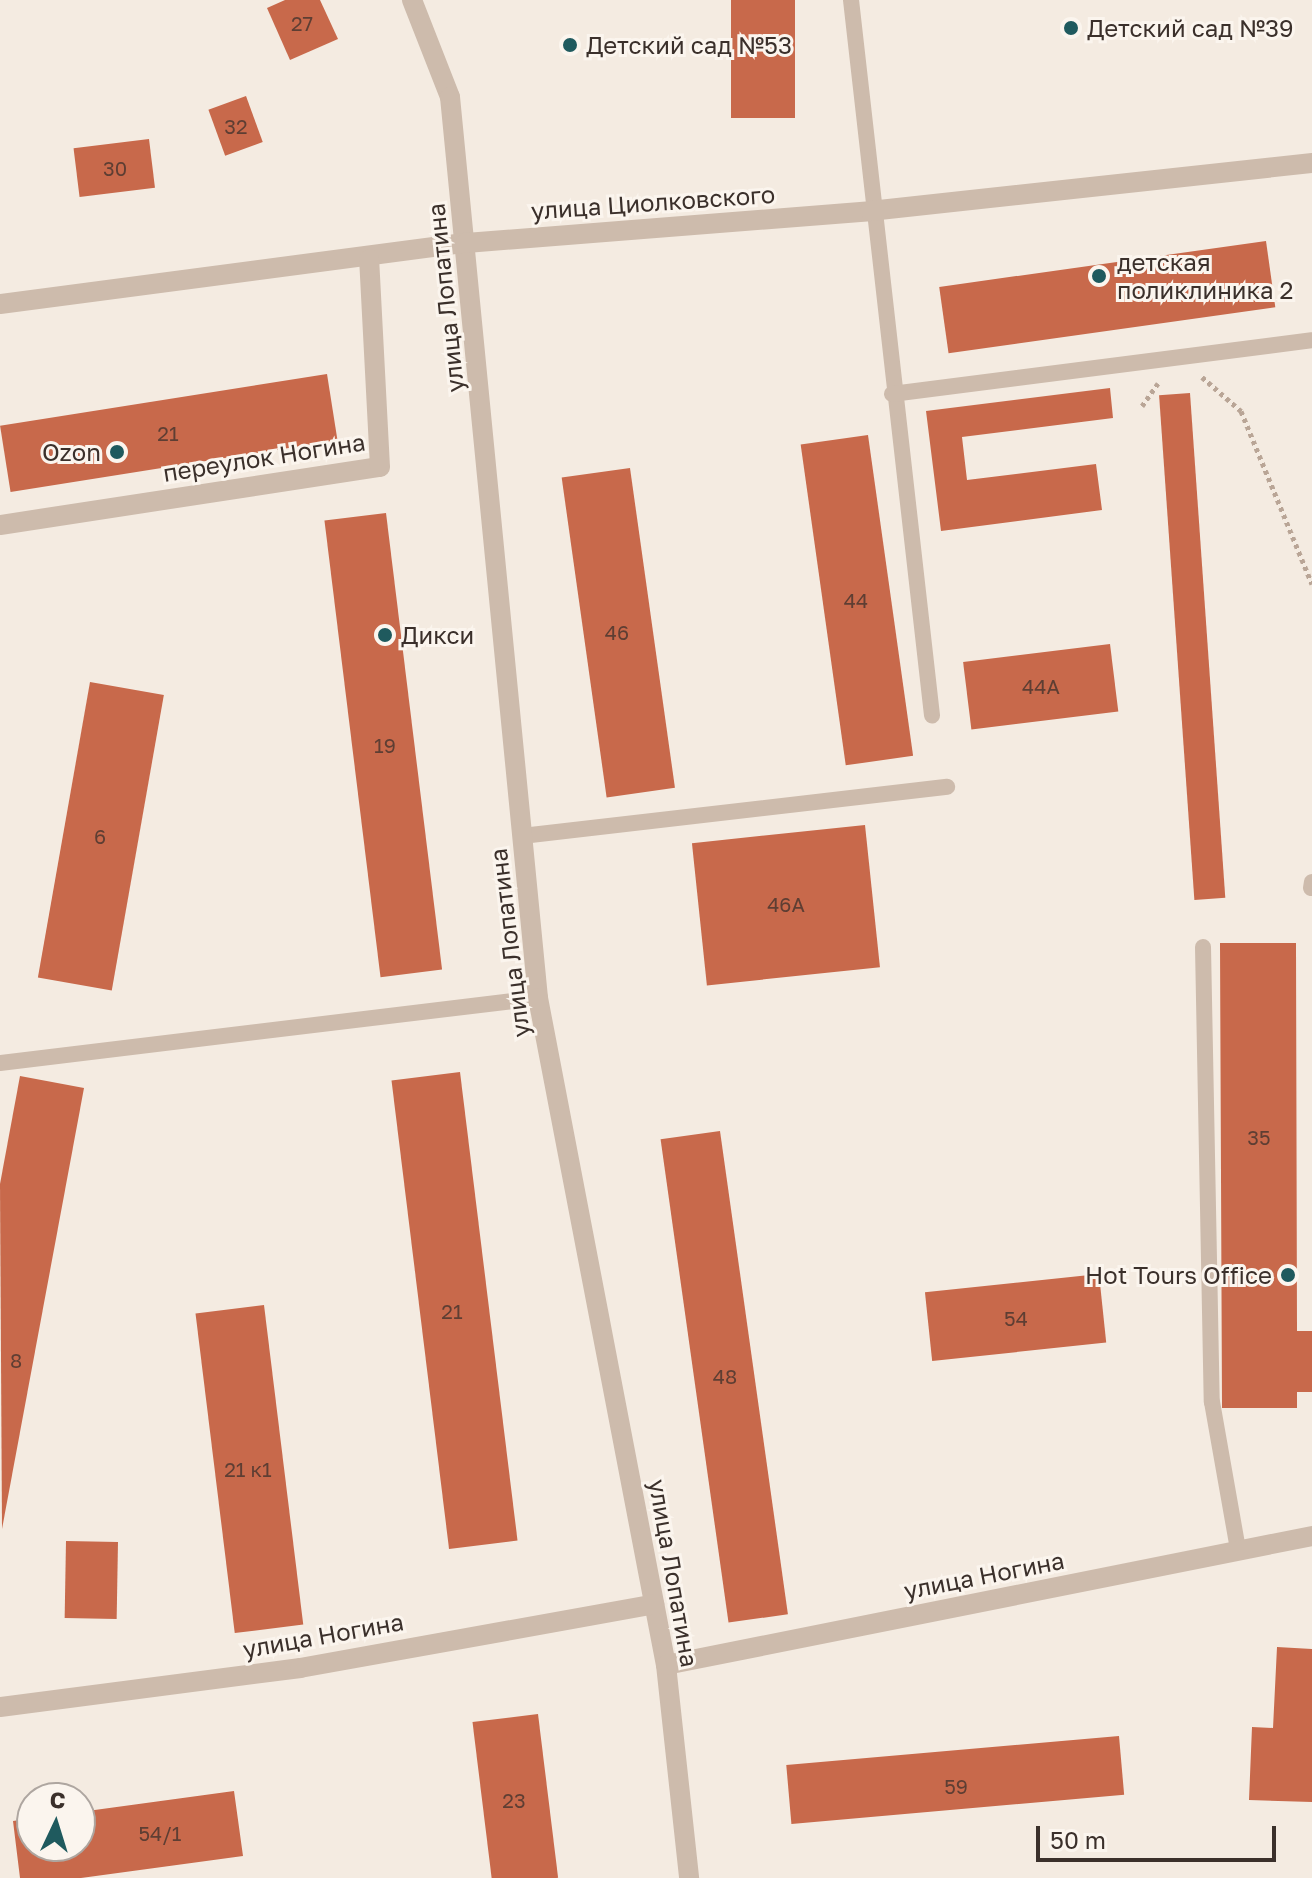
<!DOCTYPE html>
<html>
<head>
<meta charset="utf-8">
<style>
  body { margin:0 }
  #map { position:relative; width:1312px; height:1878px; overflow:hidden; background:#f4ebe1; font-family:"Golos Text",sans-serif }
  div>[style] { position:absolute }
  .building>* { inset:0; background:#c8694b; transform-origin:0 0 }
  .path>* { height:5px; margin-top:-2.5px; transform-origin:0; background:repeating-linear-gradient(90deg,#b9a596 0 4px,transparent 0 8px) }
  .lane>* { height:16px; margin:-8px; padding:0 8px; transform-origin:8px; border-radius:8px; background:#cdbbac }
  .street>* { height:20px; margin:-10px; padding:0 10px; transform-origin:10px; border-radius:10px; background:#cdbbac }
  .dots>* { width:22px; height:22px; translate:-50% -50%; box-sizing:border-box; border:4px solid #fbf5ee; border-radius:50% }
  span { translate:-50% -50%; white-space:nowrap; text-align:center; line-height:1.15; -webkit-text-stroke:6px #fbf5ee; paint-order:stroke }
  .number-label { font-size:20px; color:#5e3e33 }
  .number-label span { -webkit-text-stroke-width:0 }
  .poi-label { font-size:24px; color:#3b302b }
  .left { translate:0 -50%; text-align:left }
  .right { translate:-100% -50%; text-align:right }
  .street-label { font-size:24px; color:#3b302b }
  .north { position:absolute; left:16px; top:1782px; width:80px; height:80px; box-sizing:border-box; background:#fbf5ee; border:2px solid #aea6a0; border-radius:50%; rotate:4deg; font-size:22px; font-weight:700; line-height:32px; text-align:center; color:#3b302b }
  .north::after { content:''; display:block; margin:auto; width:28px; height:36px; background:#1f5a5e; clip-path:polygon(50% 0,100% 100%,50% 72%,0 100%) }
  .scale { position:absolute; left:1036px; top:1826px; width:240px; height:36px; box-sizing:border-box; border:4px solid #3b302b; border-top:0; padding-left:10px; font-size:24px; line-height:28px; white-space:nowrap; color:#3b302b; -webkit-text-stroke:6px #fbf5ee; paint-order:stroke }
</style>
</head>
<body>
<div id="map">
  <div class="building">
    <i style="clip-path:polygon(285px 0,320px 0,338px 39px,290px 60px,267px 8px)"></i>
    <i style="left:731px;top:0;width:64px;height:118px"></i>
    <i style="left:246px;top:96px;width:49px;height:40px;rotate:70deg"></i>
    <i style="left:149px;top:139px;width:49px;height:76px;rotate:83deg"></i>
    <i style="left:1266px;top:241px;width:67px;height:330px;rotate:82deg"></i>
    <i style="left:327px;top:374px;width:67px;height:331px;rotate:81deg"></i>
    <i style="clip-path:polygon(1110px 388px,1113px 418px,962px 437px,967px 480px,1096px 464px,1102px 510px,941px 531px,926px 411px)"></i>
    <i style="left:1190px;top:393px;width:506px;height:31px;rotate:86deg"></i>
    <i style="left:868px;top:435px;width:324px;height:68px;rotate:82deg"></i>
    <i style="left:630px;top:468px;width:323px;height:69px;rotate:82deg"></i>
    <i style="left:386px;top:513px;width:460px;height:62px;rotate:83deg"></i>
    <i style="left:1110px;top:644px;width:68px;height:148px;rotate:83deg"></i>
    <i style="left:90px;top:682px;width:75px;height:300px;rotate:10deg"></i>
    <i style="left:865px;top:825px;width:143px;height:174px;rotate:84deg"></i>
    <i style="clip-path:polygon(1220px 943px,1296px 943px,1297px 1331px,1312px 1331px,1312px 1392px,1297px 1392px,1297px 1408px,1222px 1408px)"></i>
    <i style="left:460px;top:1072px;width:472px;height:69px;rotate:83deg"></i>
    <i style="clip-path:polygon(20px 1076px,84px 1088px,2px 1529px,0 1184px)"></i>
    <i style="left:720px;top:1131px;width:488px;height:60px;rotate:82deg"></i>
    <i style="left:1099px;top:1274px;width:69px;height:175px;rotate:84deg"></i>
    <i style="left:264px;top:1305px;width:322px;height:69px;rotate:83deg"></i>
    <i style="left:66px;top:1541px;width:52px;height:77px;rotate:1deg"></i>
    <i style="clip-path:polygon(1277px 1647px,1312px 1649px,1312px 1802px,1249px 1800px,1252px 1727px,1273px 1728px)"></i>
    <i style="left:538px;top:1714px;width:165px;height:66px;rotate:83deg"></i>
    <i style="left:1119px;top:1736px;width:59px;height:334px;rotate:85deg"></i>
    <i style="clip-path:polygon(234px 1791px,243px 1856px,81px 1878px,20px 1878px,13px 1821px,32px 1818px,32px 1846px,80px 1846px,80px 1812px)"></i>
  </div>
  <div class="path">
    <i style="left:1202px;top:377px;width:52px;rotate:41.1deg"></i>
    <i style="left:1241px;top:411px;width:187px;rotate:67.7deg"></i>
    <i style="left:1142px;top:406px;width:28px;rotate:-55deg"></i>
  </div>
  <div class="lane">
    <i style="left:851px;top:0;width:720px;rotate:83.54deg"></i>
    <i style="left:892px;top:394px;width:423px;rotate:-7.3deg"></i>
    <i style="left:522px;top:836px;width:428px;rotate:-6.6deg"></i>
    <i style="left:1311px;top:888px;width:6px;rotate:-81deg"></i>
    <i style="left:1203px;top:947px;width:455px;rotate:88.9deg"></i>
    <i style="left:1212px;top:1402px;width:150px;rotate:80deg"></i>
    <i style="left:0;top:1063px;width:542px;rotate:-6.89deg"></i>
  </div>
  <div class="street">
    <i style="left:412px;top:0;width:104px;rotate:68.6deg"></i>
    <i style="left:450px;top:97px;width:905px;rotate:84.42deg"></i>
    <i style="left:538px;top:998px;width:679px;rotate:79.14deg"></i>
    <i style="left:666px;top:1665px;width:214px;rotate:83.8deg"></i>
    <i style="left:0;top:304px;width:470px;rotate:-7.5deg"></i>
    <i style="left:466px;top:243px;width:405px;rotate:-4.5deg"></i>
    <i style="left:870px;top:211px;width:445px;rotate:-6.2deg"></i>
    <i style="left:0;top:525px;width:384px;rotate:-8.7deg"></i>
    <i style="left:380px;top:467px;width:208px;rotate:-93deg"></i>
    <i style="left:666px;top:1665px;width:659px;rotate:-11.29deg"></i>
    <i style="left:0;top:1707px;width:303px;rotate:-7.4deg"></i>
    <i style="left:300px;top:1668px;width:360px;rotate:-10.2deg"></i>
  </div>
  <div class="dots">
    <i style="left:1071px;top:28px;background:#1f5a5e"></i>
    <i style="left:570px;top:45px;background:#1f5a5e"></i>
    <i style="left:1099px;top:276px;background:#1f5a5e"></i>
    <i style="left:117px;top:452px;background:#1f5a5e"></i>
    <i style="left:385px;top:635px;background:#1f5a5e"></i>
    <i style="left:1288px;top:1275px;background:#1f5a5e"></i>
  </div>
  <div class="number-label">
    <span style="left:302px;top:23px">27</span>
    <span style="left:236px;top:126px">32</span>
    <span style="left:115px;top:168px">30</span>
    <span style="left:168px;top:433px">21</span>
    <span style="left:856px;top:600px">44</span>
    <span style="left:617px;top:632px">46</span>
    <span style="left:1041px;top:686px">44А</span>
    <span style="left:385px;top:745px">19</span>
    <span style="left:100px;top:836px">6</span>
    <span style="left:786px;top:904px">46А</span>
    <span style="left:1259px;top:1137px">35</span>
    <span style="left:452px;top:1311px">21</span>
    <span style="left:1016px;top:1318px">54</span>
    <span style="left:16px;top:1360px">8</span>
    <span style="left:725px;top:1376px">48</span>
    <span style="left:248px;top:1469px">21 к1</span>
    <span style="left:956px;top:1786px">59</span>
    <span style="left:514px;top:1800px">23</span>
    <span style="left:160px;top:1833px">54/1</span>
  </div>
  <div class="poi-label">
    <span class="left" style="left:1087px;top:28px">Детский сад №39</span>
    <span class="left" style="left:586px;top:45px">Детский сад №53</span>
    <span class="left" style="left:1117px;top:276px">детская<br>поликлиника 2</span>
    <span class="right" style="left:101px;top:452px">Ozon</span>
    <span class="left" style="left:401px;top:635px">Дикси</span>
    <span class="right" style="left:1272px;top:1275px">Hot Tours Office</span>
  </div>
  <div class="street-label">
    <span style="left:653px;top:202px;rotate:-4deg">улица Циолковского</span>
    <span style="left:445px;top:298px;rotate:-96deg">улица Лопатина</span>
    <span style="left:264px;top:457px;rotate:-9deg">переулок Ногина</span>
    <span style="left:509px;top:943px;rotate:-97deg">улица Лопатина</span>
    <span style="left:674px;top:1573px;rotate:80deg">улица Лопатина</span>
    <span style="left:984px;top:1575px;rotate:-11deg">улица Ногина</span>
    <span style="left:323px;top:1635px;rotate:-10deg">улица Ногина</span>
  </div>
  <div class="north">С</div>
  <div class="scale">50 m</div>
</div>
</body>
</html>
